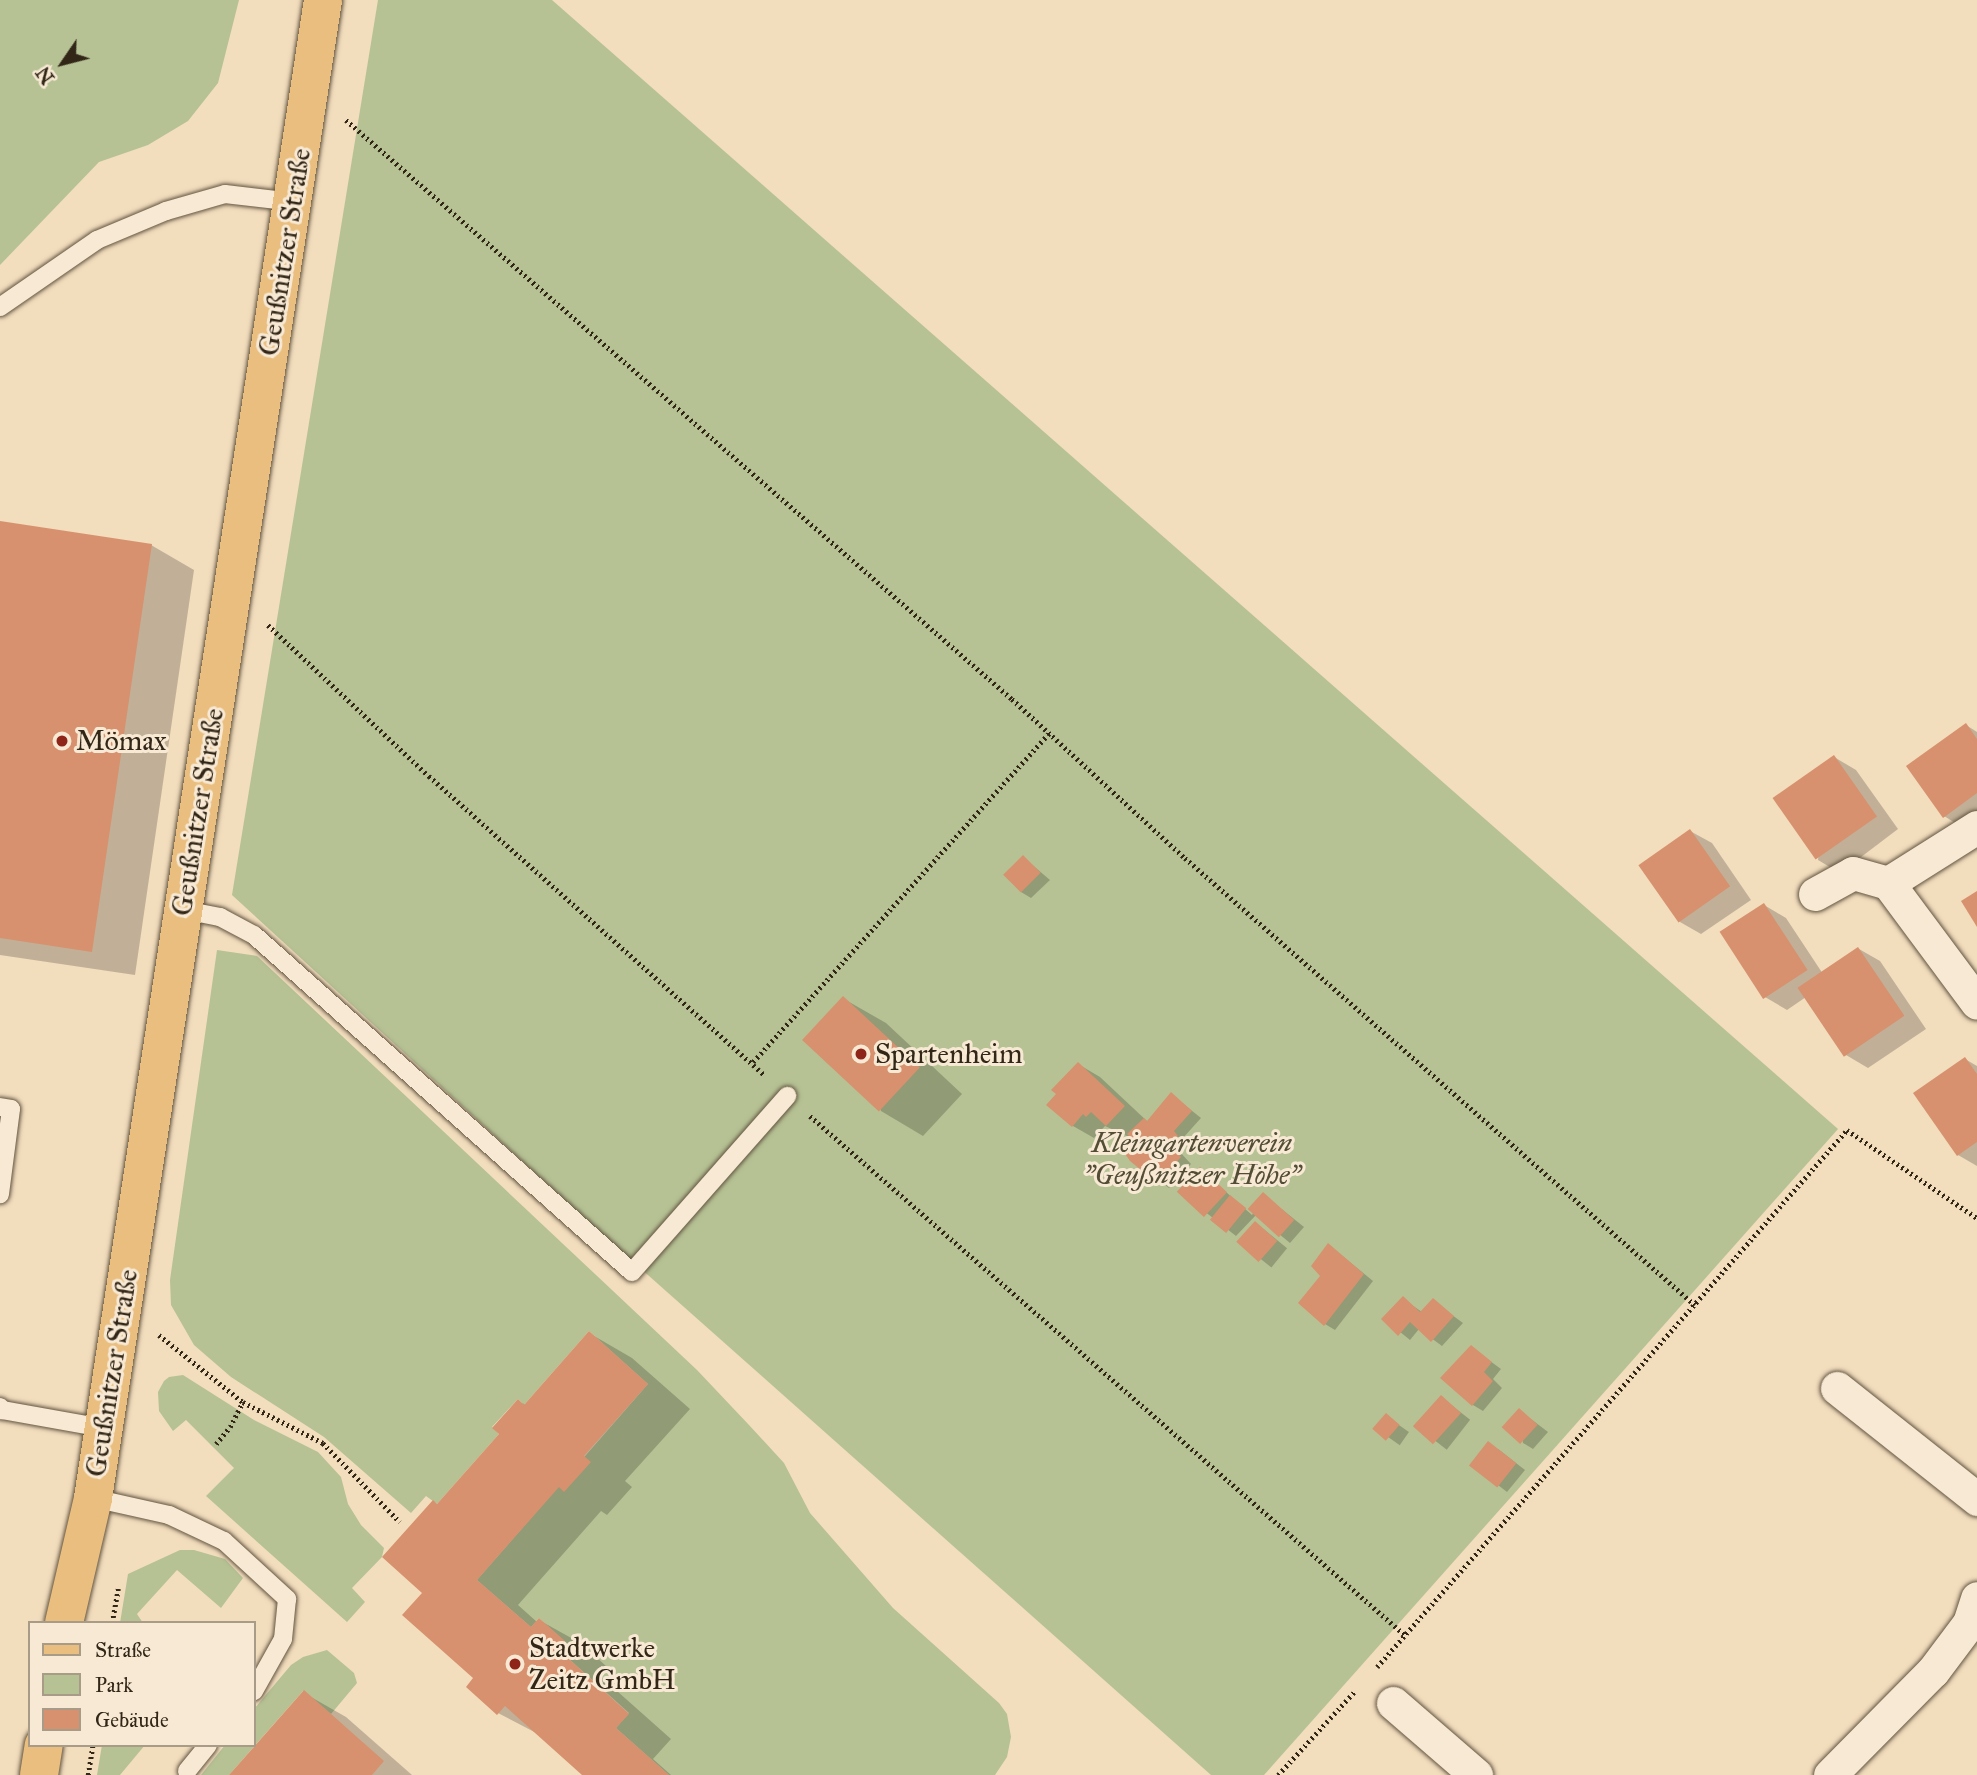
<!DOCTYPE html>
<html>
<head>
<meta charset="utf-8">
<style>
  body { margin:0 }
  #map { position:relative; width:1977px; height:1775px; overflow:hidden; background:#f2ddbd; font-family:"IM FELL Great Primer",serif }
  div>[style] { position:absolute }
  .green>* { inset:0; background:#b6c294 }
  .shadow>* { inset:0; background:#0003; transform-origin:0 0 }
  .building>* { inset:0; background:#d7916e; transform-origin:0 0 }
  .path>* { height:4.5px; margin-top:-2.25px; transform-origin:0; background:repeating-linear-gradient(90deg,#322616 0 2px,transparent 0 5.5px) }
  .roads { filter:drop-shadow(0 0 2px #625440) drop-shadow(0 0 2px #625440) }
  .lane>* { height:18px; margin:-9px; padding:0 9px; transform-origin:9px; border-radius:9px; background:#f7e9d4 }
  .street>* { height:33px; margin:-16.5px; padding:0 16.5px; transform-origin:16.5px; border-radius:16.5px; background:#f7e9d4 }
  .primary>* { height:38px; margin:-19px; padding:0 19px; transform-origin:19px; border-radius:19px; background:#e9be7e }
  .dots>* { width:19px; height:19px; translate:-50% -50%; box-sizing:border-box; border:4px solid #f7e9d4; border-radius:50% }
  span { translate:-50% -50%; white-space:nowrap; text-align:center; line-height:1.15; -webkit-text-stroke:6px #f7e9d4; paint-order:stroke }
  .street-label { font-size:28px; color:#322616 }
  .poi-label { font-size:28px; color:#322616 }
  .left { translate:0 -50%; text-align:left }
  .park-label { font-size:28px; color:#534d36; font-style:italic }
  .legend { position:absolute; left:28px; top:1621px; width:228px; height:126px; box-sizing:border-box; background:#f7e9d4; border:2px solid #a89b88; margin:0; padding:9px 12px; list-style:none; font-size:21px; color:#322616 }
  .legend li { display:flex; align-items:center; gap:14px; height:35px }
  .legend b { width:35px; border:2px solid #a89b88 }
  .north { position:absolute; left:28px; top:28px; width:70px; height:70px; -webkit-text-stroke:5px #f7e9d4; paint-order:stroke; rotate:235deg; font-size:19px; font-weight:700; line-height:28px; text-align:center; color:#322616 }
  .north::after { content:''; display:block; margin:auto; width:24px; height:32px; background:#322616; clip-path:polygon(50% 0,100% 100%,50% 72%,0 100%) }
</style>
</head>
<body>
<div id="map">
  <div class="green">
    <i style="clip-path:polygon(0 0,239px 0,218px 83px,188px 121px,148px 145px,99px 162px,0 265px)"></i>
    <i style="clip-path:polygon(378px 0,552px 0,1838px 1129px,1264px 1775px,1211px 1775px,604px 1236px,232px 895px)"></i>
    <i style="clip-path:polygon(217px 950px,257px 956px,697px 1370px,749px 1425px,784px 1463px,810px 1513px,893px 1608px,999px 1703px,1007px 1714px,1011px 1737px,1007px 1757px,995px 1775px,669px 1775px,616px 1728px,629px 1713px,558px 1649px,564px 1641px,539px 1618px,531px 1627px,477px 1580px,648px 1384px,589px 1331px,524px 1405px,518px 1399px,492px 1427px,499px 1434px,437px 1504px,426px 1496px,411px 1513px,324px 1437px,231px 1377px,194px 1345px,171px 1305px,170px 1280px)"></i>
    <i style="clip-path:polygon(183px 1375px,254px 1420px,318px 1452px,341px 1477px,348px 1504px,361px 1525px,384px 1548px,382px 1557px,352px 1588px,365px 1602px,347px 1622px,206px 1496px,234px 1468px,186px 1420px,173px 1431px,159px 1411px,158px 1392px,164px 1381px,169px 1377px)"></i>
    <i style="clip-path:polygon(180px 1550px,194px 1550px,225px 1559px,243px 1578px,221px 1608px,177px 1570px,137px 1614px,143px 1623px,120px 1623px,128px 1574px)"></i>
    <i style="clip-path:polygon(327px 1650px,354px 1673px,357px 1683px,331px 1714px,303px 1691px,229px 1775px,201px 1775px,225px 1745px,254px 1745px,254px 1709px,291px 1665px,303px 1657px)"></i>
    <i style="clip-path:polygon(102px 1745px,145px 1745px,120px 1775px,97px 1775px)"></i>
  </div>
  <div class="shadow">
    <i style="clip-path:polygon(0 523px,151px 545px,194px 570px,135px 975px,0 955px)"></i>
    <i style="clip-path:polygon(1966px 725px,1977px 732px,1977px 820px,1965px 829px,1944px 816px)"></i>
    <i style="clip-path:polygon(1834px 757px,1856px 770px,1898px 829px,1840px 873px,1818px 860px)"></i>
    <i style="clip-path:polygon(1690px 831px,1712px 843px,1751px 900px,1701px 934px,1680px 922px)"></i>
    <i style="clip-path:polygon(1023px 857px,1050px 880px,1031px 898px,1021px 892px)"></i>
    <i style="clip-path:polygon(1764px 905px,1786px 918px,1823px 974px,1859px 949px,1880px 961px,1926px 1029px,1868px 1068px,1846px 1055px,1806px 997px,1787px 1010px,1765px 997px)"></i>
    <i style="clip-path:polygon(844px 999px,886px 1023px,962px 1094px,923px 1136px,881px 1111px)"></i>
    <i style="clip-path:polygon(1965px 1059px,1977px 1066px,1977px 1166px,1958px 1155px)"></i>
    <i style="clip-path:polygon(1078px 1064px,1100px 1077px,1148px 1122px,1171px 1094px,1201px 1118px,1183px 1138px,1187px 1142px,1179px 1151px,1191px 1164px,1169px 1188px,1131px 1160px,1134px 1131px,1129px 1137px,1105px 1126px,1094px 1138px,1073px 1126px)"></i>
    <i style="clip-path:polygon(1200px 1169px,1252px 1215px,1263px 1194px,1304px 1227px,1290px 1243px,1256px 1215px,1236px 1236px,1181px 1193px)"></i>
    <i style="left:1256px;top:1223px;width:40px;height:25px;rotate:39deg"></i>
    <i style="clip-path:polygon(1329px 1245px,1373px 1281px,1335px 1330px,1325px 1324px,1323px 1276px)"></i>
    <i style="clip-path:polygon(1403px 1299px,1422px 1312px,1433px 1301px,1463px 1323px,1442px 1346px,1419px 1329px,1410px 1340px,1384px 1319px)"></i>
    <i style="clip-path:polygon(589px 1333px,632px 1358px,690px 1409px,625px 1481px,632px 1487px,607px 1515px,601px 1511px,518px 1605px,537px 1622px,539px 1620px,582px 1644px,606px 1666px,599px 1675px,671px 1739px,653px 1759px,671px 1775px,585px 1775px,542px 1736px,498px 1713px,424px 1593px,438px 1505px,502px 1434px,518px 1401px,526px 1405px)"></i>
    <i style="clip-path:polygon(1471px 1347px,1501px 1369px,1493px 1379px,1502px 1388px,1483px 1411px,1473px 1405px)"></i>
    <i style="left:1441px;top:1397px;width:37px;height:38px;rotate:38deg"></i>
    <i style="clip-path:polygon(1519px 1410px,1548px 1432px,1533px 1449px,1523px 1443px)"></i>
    <i style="left:1386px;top:1416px;width:28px;height:16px;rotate:35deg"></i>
    <i style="clip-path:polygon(1498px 1449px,1525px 1470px,1507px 1492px,1471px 1464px)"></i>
    <i style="clip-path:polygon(304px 1693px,346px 1717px,412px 1775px,231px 1775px)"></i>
  </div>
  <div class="building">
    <i style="clip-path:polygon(0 521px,152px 544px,92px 952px,0 938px)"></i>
    <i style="clip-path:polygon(1966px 723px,1977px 739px,1977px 793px,1943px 818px,1906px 766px)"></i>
    <i style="left:1834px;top:755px;width:75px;height:75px;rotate:55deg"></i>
    <i style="left:1690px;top:829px;width:70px;height:63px;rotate:55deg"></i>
    <i style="left:1023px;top:855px;width:25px;height:28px;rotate:45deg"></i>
    <i style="clip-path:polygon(1977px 891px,1977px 927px,1961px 901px)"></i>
    <i style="left:1764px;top:903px;width:80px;height:53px;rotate:57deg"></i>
    <i style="left:1858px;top:947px;width:83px;height:73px;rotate:56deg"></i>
    <i style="left:843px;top:996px;width:105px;height:60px;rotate:43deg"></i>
    <i style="clip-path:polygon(1965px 1057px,1977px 1074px,1977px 1142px,1957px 1156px,1913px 1093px)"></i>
    <i style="clip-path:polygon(1078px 1062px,1125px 1106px,1106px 1126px,1091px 1112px,1086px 1117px,1083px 1114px,1072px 1127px,1046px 1105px,1056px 1094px,1051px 1090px)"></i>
    <i style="clip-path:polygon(1171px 1092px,1192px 1111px,1174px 1131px,1178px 1136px,1170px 1144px,1181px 1157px,1157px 1183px,1130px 1161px,1123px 1151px,1131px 1138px,1127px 1134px,1144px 1118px,1147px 1121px)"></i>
    <i style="left:1200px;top:1167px;width:37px;height:34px;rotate:43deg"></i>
    <i style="left:1263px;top:1192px;width:42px;height:23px;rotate:42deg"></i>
    <i style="left:1230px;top:1195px;width:21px;height:32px;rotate:39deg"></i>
    <i style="left:1255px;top:1221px;width:30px;height:28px;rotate:42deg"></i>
    <i style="clip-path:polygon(1328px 1243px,1364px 1274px,1324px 1326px,1298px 1303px,1320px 1276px,1311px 1266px)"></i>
    <i style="clip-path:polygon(1403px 1296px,1420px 1312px,1433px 1298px,1454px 1316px,1431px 1342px,1410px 1322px,1398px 1336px,1381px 1319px)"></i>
    <i style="clip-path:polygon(589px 1331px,648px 1384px,584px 1456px,591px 1462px,564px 1492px,559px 1487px,477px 1580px,531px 1627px,539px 1618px,565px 1641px,558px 1649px,629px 1714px,616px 1728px,669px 1775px,582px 1775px,505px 1706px,497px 1715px,466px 1687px,473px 1678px,402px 1615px,422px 1593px,382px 1557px,433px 1500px,437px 1504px,499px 1434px,492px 1428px,518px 1399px,524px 1405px)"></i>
    <i style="clip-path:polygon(1471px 1345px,1492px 1362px,1484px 1372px,1493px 1381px,1472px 1406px,1440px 1378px)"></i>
    <i style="left:1441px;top:1395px;width:27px;height:42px;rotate:42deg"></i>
    <i style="left:1519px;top:1408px;width:25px;height:26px;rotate:42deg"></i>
    <i style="left:1386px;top:1413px;width:18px;height:21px;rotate:41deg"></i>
    <i style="left:1488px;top:1441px;width:36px;height:31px;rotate:38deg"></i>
    <i style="clip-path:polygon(304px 1690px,384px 1761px,372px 1775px,229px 1775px)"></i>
  </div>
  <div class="path">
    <i style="left:346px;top:120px;width:882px;rotate:41deg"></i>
    <i style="left:1012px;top:699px;width:235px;rotate:42.6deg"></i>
    <i style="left:1185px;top:858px;width:678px;rotate:41.23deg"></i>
    <i style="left:268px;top:625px;width:221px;rotate:43.2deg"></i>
    <i style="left:429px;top:776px;width:450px;rotate:41.7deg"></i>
    <i style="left:753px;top:1062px;width:443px;rotate:-48deg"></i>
    <i style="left:810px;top:1116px;width:791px;rotate:41.1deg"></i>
    <i style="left:159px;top:1335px;width:107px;rotate:38.6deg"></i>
    <i style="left:243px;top:1402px;width:90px;rotate:27.1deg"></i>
    <i style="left:323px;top:1443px;width:110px;rotate:45.7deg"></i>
    <i style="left:216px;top:1444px;width:22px;rotate:-51deg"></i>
    <i style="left:230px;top:1427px;width:28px;rotate:-63deg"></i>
    <i style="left:112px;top:1623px;width:35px;rotate:-80deg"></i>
    <i style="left:1377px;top:1667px;width:714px;rotate:-48.81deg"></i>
    <i style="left:1847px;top:1130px;width:157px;rotate:34.1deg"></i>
    <i style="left:88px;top:1775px;width:30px;rotate:-81deg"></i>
    <i style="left:1278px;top:1775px;width:114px;rotate:-47.5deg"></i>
  </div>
  <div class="roads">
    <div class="lane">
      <i style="left:0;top:307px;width:118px;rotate:-34.6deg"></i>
      <i style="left:97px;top:240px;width:75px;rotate:-22.8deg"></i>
      <i style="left:166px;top:211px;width:61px;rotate:-16.1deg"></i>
      <i style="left:225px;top:194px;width:68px;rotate:6.7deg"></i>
      <i style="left:184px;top:910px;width:37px;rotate:11deg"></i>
      <i style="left:220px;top:917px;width:38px;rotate:28deg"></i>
      <i style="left:254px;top:935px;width:506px;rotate:41.72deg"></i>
      <i style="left:632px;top:1272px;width:235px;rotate:-48.6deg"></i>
      <i style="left:0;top:1107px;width:11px;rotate:10deg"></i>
      <i style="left:11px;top:1109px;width:86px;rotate:97.4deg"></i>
      <i style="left:0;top:1407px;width:4px;rotate:56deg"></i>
      <i style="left:2px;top:1410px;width:103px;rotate:10.1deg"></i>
      <i style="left:93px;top:1498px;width:78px;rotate:12.6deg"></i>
      <i style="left:169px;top:1515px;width:61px;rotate:25.3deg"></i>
      <i style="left:224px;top:1541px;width:86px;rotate:42.6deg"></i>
      <i style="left:287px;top:1599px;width:40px;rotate:95.7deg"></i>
      <i style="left:283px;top:1639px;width:60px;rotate:119.1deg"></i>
      <i style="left:187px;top:1771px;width:33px;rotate:-51deg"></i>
    </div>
    <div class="street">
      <i style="left:1977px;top:827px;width:105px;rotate:147.8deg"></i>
      <i style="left:1888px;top:883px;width:149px;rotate:53.4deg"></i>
      <i style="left:1815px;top:894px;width:43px;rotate:-28.9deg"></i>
      <i style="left:1853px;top:873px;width:36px;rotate:16deg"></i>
      <i style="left:1837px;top:1388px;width:179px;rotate:38.4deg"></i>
      <i style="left:1393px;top:1703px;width:110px;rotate:40.9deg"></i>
      <i style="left:1830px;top:1775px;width:146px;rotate:-45.3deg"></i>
      <i style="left:1933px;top:1671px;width:60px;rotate:-53.1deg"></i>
      <i style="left:1969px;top:1623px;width:26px;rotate:-72deg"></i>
    </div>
    <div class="primary">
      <i style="left:64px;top:1623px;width:128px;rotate:-76.9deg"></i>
      <i style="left:93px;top:1498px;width:1516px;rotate:-81.27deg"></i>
      <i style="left:39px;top:1775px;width:30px;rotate:-81deg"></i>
    </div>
  </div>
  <div class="dots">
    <i style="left:62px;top:741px;background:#8f2418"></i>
    <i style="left:861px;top:1054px;background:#8f2418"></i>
    <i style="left:515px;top:1664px;background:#8f2418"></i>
  </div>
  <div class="street-label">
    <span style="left:285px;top:252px;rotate:-81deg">Geußnitzer Straße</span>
    <span style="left:198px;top:812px;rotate:-81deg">Geußnitzer Straße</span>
    <span style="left:112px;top:1373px;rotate:-81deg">Geußnitzer Straße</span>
  </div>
  <div class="poi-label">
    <span class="left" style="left:76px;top:741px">Mömax</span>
    <span class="left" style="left:875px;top:1054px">Spartenheim</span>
    <span class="left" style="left:529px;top:1664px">Stadtwerke<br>Zeitz GmbH</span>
  </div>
  <div class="park-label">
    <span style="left:1192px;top:1159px">Kleingartenverein<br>"Geußnitzer Höhe"</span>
  </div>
  <ul class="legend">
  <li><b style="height:9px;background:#e9be7e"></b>Straße</li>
  <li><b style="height:19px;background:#b6c294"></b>Park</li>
  <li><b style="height:19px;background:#d7916e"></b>Gebäude</li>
  </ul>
  <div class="north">N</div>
</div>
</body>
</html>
